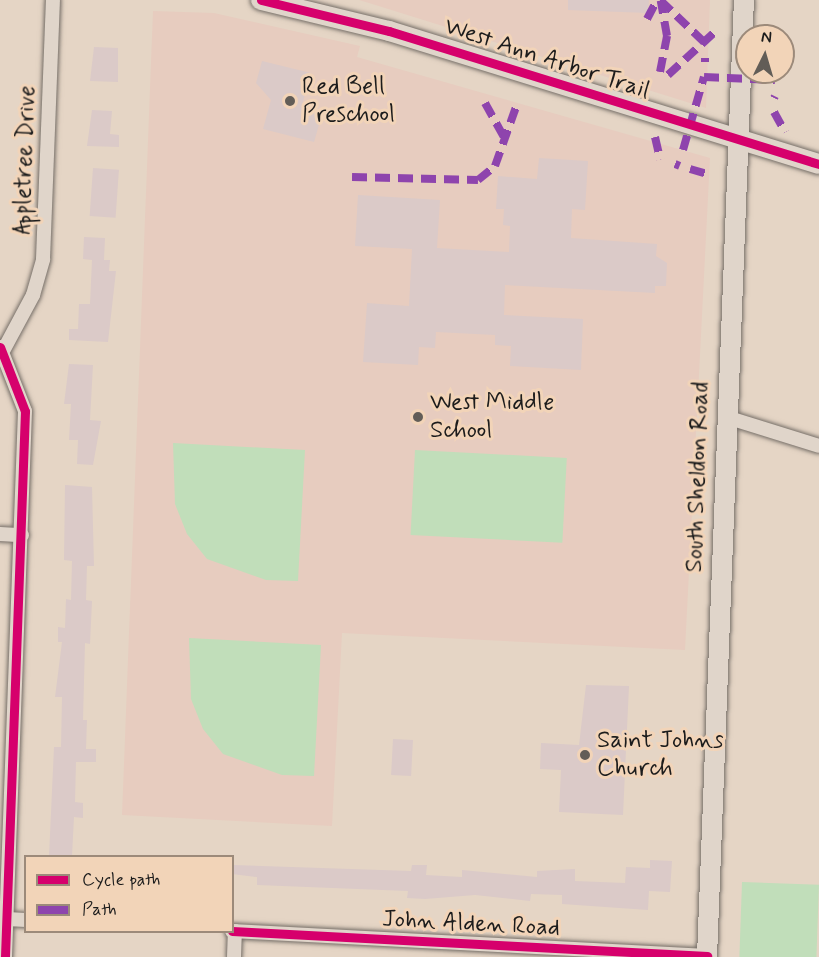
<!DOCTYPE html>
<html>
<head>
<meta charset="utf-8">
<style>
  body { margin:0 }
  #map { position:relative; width:819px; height:957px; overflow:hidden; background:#e5d5c5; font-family:Mynerve,sans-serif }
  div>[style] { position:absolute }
  .built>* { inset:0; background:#e7ccbf }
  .green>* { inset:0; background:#c1deba; transform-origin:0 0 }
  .building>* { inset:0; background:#dbcac8; transform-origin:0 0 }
  .roads { filter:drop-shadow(0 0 2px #766f68) drop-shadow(0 0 2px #766f68) }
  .street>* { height:14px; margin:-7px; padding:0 7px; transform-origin:7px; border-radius:7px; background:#e0d5ca }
  .secondary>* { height:20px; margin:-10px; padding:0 10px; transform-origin:10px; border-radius:10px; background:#e0d5ca }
  .quiet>* { height:8px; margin-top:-4px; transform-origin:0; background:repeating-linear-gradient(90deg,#8e44ad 0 15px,transparent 0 23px) }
  .cycleway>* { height:9px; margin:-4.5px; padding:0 4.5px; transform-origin:4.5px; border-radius:4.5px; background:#d6006c }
  .dots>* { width:16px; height:16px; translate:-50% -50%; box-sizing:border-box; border:3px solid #f2d4b8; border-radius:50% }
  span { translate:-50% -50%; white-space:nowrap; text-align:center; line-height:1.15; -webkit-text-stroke:6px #f2d4b8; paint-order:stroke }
  .street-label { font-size:24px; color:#1c1c1c }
  .poi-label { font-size:24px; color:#1c1c1c }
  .left { translate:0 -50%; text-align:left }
  .legend { position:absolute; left:24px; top:855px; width:210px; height:78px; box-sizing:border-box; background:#f2d4b8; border:2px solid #9c8a7a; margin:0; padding:8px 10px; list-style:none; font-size:18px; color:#1c1c1c }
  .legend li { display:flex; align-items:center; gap:12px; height:30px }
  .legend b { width:30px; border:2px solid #9c8a7a }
  .north { position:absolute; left:735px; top:24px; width:60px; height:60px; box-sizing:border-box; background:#f2d4b8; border:2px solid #9c8a7a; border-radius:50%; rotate:5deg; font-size:16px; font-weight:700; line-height:24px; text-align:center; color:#1c1c1c }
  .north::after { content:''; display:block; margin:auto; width:21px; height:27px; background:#625d57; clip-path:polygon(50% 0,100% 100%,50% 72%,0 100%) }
</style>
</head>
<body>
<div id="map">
  <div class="built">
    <i style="clip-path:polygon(359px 0,710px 0,706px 108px,369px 3px)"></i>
    <i style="clip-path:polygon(153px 11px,214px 13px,360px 46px,357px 57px,710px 158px,685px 650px,342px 633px,332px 826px,122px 815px)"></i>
  </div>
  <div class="green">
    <i style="clip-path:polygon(173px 443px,305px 450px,298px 581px,266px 580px,207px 559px,187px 534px,175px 504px)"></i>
    <i style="left:415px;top:450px;width:152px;height:85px;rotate:3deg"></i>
    <i style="clip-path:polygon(189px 638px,321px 645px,314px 776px,282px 775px,223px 754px,203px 729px,191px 699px)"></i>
    <i style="left:742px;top:882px;width:77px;height:75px;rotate:2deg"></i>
  </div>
  <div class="building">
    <i style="clip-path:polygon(568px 0,649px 0,648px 13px,568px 10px)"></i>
    <i style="clip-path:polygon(94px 47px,118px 48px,118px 82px,90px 81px)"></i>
    <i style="clip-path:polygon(262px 61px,311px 73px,302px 105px,323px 111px,314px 142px,263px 129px,271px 100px,256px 83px)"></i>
    <i style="clip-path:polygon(92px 110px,112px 111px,110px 134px,119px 135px,119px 147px,87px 146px)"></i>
    <i style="clip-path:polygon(539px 158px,588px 161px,585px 210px,572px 209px,571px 238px,657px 244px,656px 256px,667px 263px,666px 286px,655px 286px,655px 293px,505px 285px,504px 315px,583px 319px,581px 370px,510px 366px,511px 346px,495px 345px,495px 335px,436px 332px,435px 348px,419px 347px,418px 365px,363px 362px,367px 303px,409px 306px,412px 249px,355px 246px,358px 195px,440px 200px,437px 248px,509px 252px,510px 226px,503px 225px,504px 209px,496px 209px,498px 176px,537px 179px)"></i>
    <i style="left:93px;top:168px;width:26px;height:48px;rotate:4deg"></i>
    <i style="clip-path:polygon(84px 237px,105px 238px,104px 260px,110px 260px,109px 271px,116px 271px,108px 342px,69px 340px,69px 329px,78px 329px,79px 304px,90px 304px,92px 260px,83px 259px)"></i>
    <i style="clip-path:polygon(69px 364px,93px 365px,90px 420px,101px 421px,93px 465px,77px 464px,78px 440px,69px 440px,71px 404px,64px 404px)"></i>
    <i style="clip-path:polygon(65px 485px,92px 487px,94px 566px,87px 566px,86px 600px,92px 601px,90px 644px,85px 643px,83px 720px,87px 720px,86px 749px,96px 749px,96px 762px,76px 762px,75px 802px,83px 803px,83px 818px,74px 817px,72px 856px,49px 856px,54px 747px,61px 747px,62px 697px,55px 697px,62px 642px,58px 642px,58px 627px,65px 628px,66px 599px,71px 600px,72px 561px,64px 560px)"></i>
    <i style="clip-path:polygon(586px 685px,629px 686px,623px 815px,559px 812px,561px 770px,540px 769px,541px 743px,579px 745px)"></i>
    <i style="left:393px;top:739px;width:20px;height:36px;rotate:3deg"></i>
    <i style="clip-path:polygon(650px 860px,672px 861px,670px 892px,649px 891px,648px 910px,562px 904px,562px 895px,531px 894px,530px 901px,475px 895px,425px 899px,407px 898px,408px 891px,257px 885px,257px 877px,232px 874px,233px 865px,411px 871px,412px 865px,427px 865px,426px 875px,462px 877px,462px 870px,537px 877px,537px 871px,575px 869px,575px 881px,625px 883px,626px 867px,650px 868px)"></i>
  </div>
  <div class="roads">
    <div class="street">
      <i style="left:0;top:347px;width:69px;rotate:68.7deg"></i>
      <i style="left:25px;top:411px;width:546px;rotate:92.1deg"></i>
      <i style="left:3px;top:351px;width:64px;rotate:-61.8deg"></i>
      <i style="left:33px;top:295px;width:37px;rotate:-74deg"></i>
      <i style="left:43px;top:259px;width:259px;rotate:-87.8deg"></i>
      <i style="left:726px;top:417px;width:97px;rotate:17.3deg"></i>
      <i style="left:0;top:534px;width:22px;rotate:3deg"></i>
      <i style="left:7px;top:919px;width:19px;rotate:3deg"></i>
      <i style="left:232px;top:931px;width:476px;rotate:3deg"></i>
      <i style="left:234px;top:957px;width:26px;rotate:-88deg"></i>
    </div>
    <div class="secondary">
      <i style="left:261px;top:0;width:132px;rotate:13.6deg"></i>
      <i style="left:389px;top:31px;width:450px;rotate:17.2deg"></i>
      <i style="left:707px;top:957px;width:958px;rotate:-87.79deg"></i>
    </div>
  </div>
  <div class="quiet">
    <i style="left:660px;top:0;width:61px;rotate:43.7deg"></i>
    <i style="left:647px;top:19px;width:21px;rotate:-62deg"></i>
    <i style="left:705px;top:62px;width:4px;rotate:-90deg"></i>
    <i style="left:660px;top:72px;width:37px;rotate:-79deg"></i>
    <i style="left:667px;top:36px;width:36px;rotate:-100deg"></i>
    <i style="left:668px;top:75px;width:68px;rotate:-42.6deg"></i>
    <i style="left:774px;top:98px;width:2px;rotate:-63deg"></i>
    <i style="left:485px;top:103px;width:41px;rotate:60.9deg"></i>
    <i style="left:774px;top:112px;width:23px;rotate:61deg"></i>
    <i style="left:655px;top:137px;width:23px;rotate:77deg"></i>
    <i style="left:683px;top:150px;width:76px;rotate:-74deg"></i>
    <i style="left:704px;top:77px;width:71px;rotate:2.4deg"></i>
    <i style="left:675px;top:164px;width:5px;rotate:22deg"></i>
    <i style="left:690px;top:169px;width:22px;rotate:16deg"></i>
    <i style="left:352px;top:177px;width:126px;rotate:1.4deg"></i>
    <i style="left:478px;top:180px;width:22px;rotate:-39deg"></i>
    <i style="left:495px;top:166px;width:63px;rotate:-70.4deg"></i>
  </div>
  <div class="cycleway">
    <i style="left:261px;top:0;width:132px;rotate:13.6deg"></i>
    <i style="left:389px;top:31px;width:450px;rotate:17.2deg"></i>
    <i style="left:0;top:347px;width:69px;rotate:68.7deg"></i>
    <i style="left:25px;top:411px;width:546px;rotate:92.1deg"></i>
    <i style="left:232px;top:931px;width:476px;rotate:3deg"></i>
  </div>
  <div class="dots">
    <i style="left:290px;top:101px;background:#625d57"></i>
    <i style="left:418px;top:417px;background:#625d57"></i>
    <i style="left:585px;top:755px;background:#625d57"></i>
  </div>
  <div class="street-label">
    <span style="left:547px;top:59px;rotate:18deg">West Ann Arbor Trail</span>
    <span style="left:25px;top:160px;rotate:-88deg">Appletree Drive</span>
    <span style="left:698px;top:477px;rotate:-88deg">South Sheldon Road</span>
    <span style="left:471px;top:924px;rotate:3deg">John Alden Road</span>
  </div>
  <div class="poi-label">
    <span class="left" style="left:302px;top:101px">Red Bell<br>Preschool</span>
    <span class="left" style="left:430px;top:417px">West Middle<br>School</span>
    <span class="left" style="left:597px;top:755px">Saint Johns<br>Church</span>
  </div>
  <ul class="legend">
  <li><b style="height:8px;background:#d6006c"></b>Cycle path</li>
  <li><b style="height:8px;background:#8e44ad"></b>Path</li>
  </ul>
  <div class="north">N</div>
</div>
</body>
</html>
